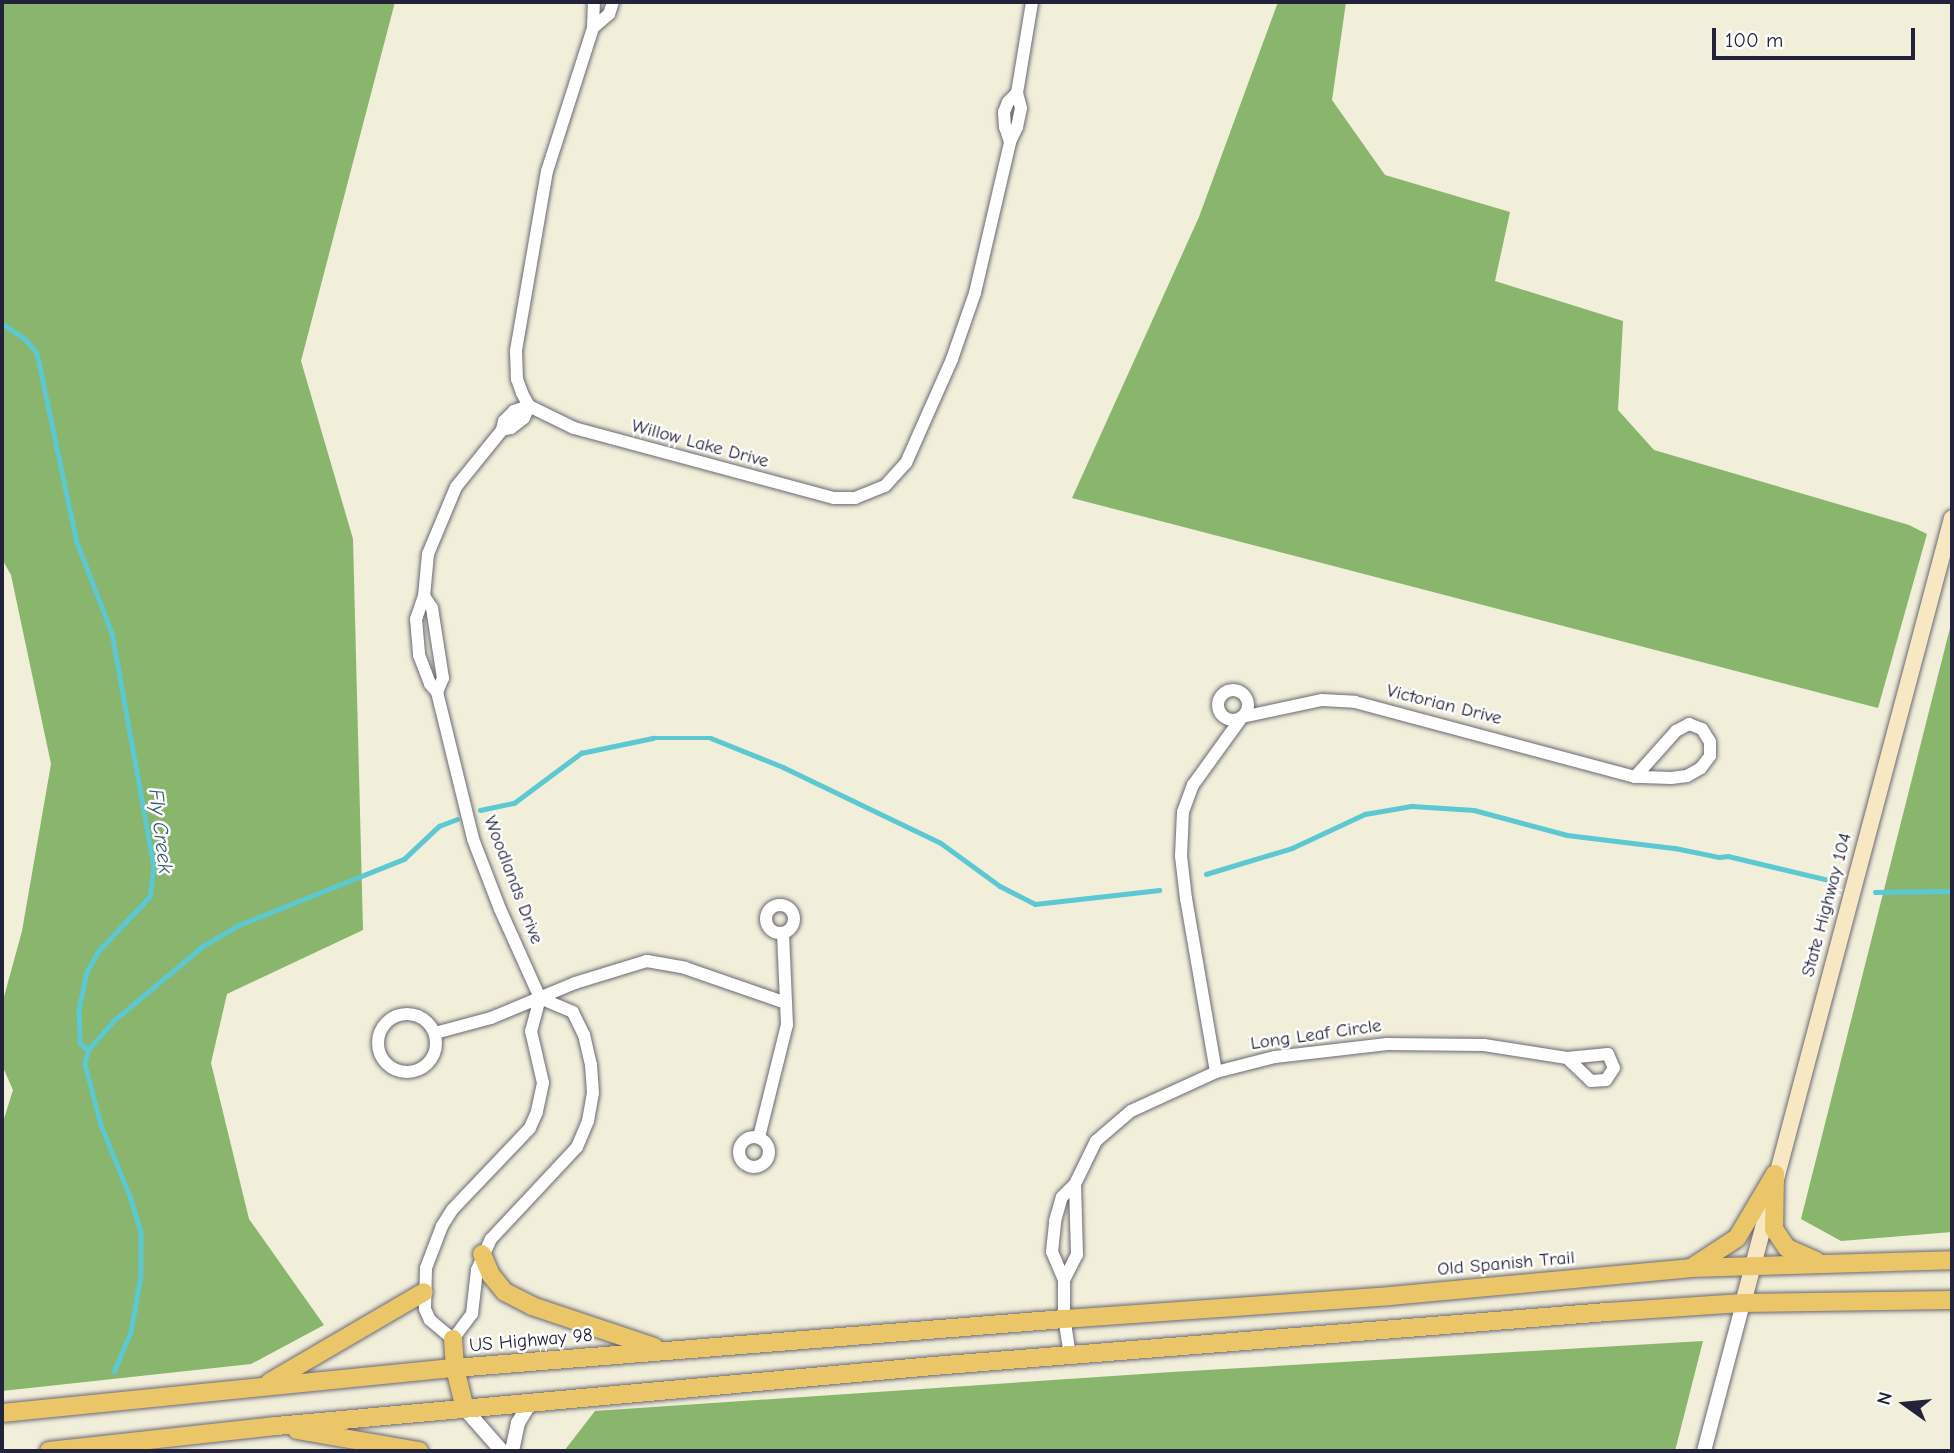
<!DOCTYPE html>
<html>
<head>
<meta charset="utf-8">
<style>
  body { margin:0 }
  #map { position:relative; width:1954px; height:1453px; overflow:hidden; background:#f1eeda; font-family:"Comic Neue",sans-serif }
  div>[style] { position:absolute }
  .forest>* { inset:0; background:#89b56c }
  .stream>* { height:4.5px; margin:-2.25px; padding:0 2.25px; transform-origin:2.25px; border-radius:2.25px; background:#5cc8d2 }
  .roads { filter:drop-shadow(0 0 2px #6a6973) drop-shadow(0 0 2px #6a6973) }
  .minor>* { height:12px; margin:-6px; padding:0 6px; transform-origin:6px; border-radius:6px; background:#fff }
  .minor>.ring { margin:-6px; padding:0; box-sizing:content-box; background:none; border:12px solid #fff; border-radius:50% }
  .tertiary>* { height:14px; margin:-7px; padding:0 7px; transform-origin:7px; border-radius:7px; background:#fff }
  .secondary>* { height:16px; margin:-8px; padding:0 8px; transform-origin:8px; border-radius:8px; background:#f7e8c3 }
  .primary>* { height:18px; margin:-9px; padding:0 9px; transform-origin:9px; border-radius:9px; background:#ebc669 }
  span { translate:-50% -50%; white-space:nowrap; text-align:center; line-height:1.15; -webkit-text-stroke:5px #fff; paint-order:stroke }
  .street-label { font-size:19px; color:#22223b }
  .water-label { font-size:21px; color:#365c70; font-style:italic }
  .frame { position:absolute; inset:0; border:4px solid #22223b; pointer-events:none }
  .north { position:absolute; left:1870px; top:1369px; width:70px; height:70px; -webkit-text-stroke:5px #fff; paint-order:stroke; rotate:285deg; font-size:19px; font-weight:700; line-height:28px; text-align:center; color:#22223b }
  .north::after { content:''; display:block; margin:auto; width:24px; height:32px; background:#22223b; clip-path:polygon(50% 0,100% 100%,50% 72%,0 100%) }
  .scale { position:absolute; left:1712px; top:28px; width:203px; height:32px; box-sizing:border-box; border:4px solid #22223b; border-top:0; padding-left:9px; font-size:21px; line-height:24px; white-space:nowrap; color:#22223b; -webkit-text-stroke:5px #fff; paint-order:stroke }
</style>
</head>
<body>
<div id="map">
  <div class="forest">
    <i style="clip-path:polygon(2px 2px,395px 2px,301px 361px,353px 539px,363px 930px,227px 994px,211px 1063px,249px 1219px,324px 1325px,251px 1364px,2px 1391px,2px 1125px,13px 1090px,2px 1065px,2px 1004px,22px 931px,51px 764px,11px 575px,2px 559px)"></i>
    <i style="clip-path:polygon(1278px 2px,1346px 2px,1332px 100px,1385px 175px,1510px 212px,1495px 281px,1623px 321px,1618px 410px,1654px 450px,1909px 525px,1927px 534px,1878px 708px,1072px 498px,1199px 217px)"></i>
    <i style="clip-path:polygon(1952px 620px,1952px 1232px,1841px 1241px,1801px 1219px)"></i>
    <i style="clip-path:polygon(1703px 1341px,1675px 1451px,564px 1451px,595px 1411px,1172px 1372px)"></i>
  </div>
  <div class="stream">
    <i style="left:2px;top:323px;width:28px;rotate:35deg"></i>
    <i style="left:25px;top:339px;width:18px;rotate:49deg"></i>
    <i style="left:37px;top:353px;width:193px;rotate:78.1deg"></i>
    <i style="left:77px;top:542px;width:97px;rotate:69deg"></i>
    <i style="left:112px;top:633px;width:237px;rotate:79.8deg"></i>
    <i style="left:154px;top:866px;width:31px;rotate:97deg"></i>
    <i style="left:150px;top:897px;width:74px;rotate:133.4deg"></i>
    <i style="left:99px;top:951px;width:24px;rotate:120deg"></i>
    <i style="left:87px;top:972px;width:39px;rotate:102deg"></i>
    <i style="left:79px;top:1010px;width:33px;rotate:88deg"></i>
    <i style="left:80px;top:1043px;width:11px;rotate:41deg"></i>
    <i style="left:88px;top:1050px;width:14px;rotate:102deg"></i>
    <i style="left:85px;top:1064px;width:63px;rotate:75.3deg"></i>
    <i style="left:101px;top:1125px;width:77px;rotate:67.8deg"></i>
    <i style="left:130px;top:1196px;width:38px;rotate:73deg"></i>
    <i style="left:141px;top:1232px;width:44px;rotate:90deg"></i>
    <i style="left:141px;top:1276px;width:57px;rotate:100.1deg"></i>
    <i style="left:131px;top:1332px;width:43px;rotate:113deg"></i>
    <i style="left:480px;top:810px;width:35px;rotate:-12deg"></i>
    <i style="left:514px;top:803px;width:84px;rotate:-36.7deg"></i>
    <i style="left:581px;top:753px;width:74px;rotate:-11.8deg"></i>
    <i style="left:653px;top:738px;width:58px"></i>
    <i style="left:711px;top:738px;width:78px;rotate:21.9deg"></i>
    <i style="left:783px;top:767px;width:175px;rotate:25.7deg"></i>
    <i style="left:941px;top:843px;width:73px;rotate:36.1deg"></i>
    <i style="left:1000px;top:886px;width:39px;rotate:27deg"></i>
    <i style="left:1035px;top:904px;width:125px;rotate:-6.4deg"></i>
    <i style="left:1206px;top:874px;width:90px;rotate:-16.8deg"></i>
    <i style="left:1292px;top:848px;width:81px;rotate:-25deg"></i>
    <i style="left:1365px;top:814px;width:48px;rotate:-9.7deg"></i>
    <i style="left:1412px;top:806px;width:62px;rotate:3.7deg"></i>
    <i style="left:1474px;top:810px;width:96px;rotate:15deg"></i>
    <i style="left:1567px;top:835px;width:109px;rotate:6.9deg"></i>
    <i style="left:1675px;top:848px;width:45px;rotate:11.6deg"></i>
    <i style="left:1719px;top:857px;width:9px;rotate:-6deg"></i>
    <i style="left:1728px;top:856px;width:108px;rotate:13.4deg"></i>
    <i style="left:1875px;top:892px;width:77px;rotate:-0.7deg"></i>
    <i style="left:88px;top:1050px;width:37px;rotate:-49deg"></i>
    <i style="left:112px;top:1022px;width:119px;rotate:-39.9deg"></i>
    <i style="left:203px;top:946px;width:42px;rotate:-30.3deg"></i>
    <i style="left:239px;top:925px;width:178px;rotate:-21.8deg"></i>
    <i style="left:404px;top:859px;width:48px;rotate:-43.3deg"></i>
    <i style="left:439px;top:826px;width:19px;rotate:-21deg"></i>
  </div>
  <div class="roads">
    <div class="minor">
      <i style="left:613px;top:2px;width:13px;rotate:108deg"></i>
      <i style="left:609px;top:14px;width:21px;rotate:139deg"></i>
      <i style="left:593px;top:28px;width:150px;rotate:107.8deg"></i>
      <i style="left:547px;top:171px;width:183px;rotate:99.8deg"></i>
      <i style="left:516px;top:351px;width:28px;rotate:88deg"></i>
      <i style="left:517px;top:379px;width:15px;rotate:70deg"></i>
      <i style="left:522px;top:393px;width:15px;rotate:62deg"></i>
      <i style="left:529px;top:406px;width:50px;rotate:26.1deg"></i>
      <i style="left:574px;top:428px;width:269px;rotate:15.1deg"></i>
      <i style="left:834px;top:498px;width:21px"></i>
      <i style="left:855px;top:498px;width:32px;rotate:-22deg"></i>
      <i style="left:885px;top:486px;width:31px;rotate:-48deg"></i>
      <i style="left:906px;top:463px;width:114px;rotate:-66.1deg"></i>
      <i style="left:952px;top:359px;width:70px;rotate:-70.8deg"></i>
      <i style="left:975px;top:293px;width:155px;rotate:-76.9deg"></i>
      <i style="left:1010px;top:142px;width:17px;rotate:-65deg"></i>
      <i style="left:1017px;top:127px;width:19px;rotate:-78deg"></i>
      <i style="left:1021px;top:108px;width:16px;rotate:-105deg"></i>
      <i style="left:1017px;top:93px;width:92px;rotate:-80.6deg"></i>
      <i style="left:593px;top:28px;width:26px;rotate:-88deg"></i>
      <i style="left:1010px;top:142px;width:16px;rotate:-108deg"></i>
      <i style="left:1005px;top:127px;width:15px;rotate:-94deg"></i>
      <i style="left:1004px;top:112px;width:11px;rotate:-68deg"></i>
      <i style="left:1008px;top:102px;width:13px;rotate:-45deg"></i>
      <i style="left:529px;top:406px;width:16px;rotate:162deg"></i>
      <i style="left:514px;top:411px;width:14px;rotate:135deg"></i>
      <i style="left:504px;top:421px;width:9px;rotate:103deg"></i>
      <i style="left:502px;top:430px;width:73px;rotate:128.9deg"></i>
      <i style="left:456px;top:487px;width:73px;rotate:112.7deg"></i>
      <i style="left:428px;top:554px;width:42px;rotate:95.4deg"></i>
      <i style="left:424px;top:596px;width:24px;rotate:109deg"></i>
      <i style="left:416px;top:619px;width:36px;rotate:85deg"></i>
      <i style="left:419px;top:655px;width:31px;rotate:69deg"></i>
      <i style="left:430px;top:684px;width:11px;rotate:49deg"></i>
      <i style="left:437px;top:692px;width:151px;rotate:76.2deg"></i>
      <i style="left:473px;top:839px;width:75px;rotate:68.9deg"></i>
      <i style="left:500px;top:909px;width:98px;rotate:65.8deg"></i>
      <i style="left:540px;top:998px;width:34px;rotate:105deg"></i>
      <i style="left:531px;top:1031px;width:53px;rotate:77deg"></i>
      <i style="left:543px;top:1083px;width:30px;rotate:102deg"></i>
      <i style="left:537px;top:1112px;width:17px;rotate:114deg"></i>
      <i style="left:530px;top:1128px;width:113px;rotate:133.6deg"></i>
      <i style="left:452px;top:1210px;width:19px;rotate:122deg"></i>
      <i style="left:442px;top:1226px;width:45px;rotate:110.9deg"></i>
      <i style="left:426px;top:1268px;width:41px;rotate:91.4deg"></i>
      <i style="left:425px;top:1309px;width:12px;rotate:66deg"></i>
      <i style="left:430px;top:1320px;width:30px;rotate:40deg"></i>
      <i style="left:453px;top:1339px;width:31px;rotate:-53deg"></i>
      <i style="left:472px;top:1314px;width:44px;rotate:-83.5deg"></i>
      <i style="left:477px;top:1270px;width:34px;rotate:-66deg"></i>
      <i style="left:491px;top:1239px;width:126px;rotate:-46.9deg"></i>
      <i style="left:577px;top:1147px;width:28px;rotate:-67deg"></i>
      <i style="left:588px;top:1121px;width:28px;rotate:-80deg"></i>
      <i style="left:593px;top:1093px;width:28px;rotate:-94deg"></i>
      <i style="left:591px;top:1065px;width:31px;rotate:-103deg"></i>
      <i style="left:584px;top:1035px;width:25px;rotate:-116deg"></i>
      <i style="left:573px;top:1012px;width:36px;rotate:-157deg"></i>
      <i style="left:502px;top:430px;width:9px;rotate:-13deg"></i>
      <i style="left:511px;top:428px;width:16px;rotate:-38deg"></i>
      <i style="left:524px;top:418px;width:13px;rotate:-67deg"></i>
      <i style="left:424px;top:596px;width:14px;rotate:56deg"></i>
      <i style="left:432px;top:608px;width:71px;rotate:81.1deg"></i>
      <i style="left:443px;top:678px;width:15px;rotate:113deg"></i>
      <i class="ring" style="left:1218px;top:690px;width:18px;height:18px"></i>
      <i style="left:1689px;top:724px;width:14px;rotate:21deg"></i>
      <i style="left:1702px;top:729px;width:15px;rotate:58deg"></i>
      <i style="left:1710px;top:742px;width:14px;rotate:90deg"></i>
      <i style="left:1710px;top:756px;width:15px;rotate:127deg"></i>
      <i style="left:1701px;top:768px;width:16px;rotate:150deg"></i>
      <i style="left:1687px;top:776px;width:16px;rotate:173deg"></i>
      <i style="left:1671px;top:778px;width:36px;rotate:-178deg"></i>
      <i style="left:1635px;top:777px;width:62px;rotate:-48.3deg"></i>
      <i style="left:1676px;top:731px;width:15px;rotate:-28deg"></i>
      <i class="ring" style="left:766px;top:905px;width:16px;height:16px"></i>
      <i class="ring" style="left:378px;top:1014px;width:46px;height:46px"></i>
      <i style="left:435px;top:1033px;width:58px;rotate:-15deg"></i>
      <i style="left:491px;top:1018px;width:91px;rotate:-22.6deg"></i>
      <i style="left:575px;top:983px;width:75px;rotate:-17deg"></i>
      <i style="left:647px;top:961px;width:39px;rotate:10deg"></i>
      <i style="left:685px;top:968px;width:107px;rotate:19.1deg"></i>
      <i style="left:1608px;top:1054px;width:15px;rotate:67deg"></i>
      <i style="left:1614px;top:1068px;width:14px;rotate:124deg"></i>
      <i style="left:1606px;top:1080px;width:15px;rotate:176deg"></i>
      <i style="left:1591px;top:1081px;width:33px;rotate:-136deg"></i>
      <i style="left:1567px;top:1058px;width:41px;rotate:-5.6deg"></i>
      <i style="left:1216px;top:1072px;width:176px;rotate:-99.8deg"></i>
      <i style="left:1186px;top:899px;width:43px;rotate:-96.6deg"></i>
      <i style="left:1181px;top:856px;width:44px;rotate:-87.4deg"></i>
      <i style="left:1183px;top:812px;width:29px;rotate:-70deg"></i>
      <i style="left:1193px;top:785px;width:84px;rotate:-54.2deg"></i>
      <i style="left:1242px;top:717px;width:82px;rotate:-12deg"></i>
      <i style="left:1322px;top:700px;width:33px;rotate:3deg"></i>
      <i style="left:1355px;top:702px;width:290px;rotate:15deg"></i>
      <i style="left:759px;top:1137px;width:115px;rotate:-76deg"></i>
      <i style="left:787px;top:1025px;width:92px;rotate:-92.5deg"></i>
      <i class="ring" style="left:739px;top:1137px;width:18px;height:18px"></i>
      <i style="left:1064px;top:1280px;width:30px;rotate:-113deg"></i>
      <i style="left:1052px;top:1252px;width:31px;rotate:-84deg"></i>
      <i style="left:1055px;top:1221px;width:25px;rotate:-74deg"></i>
      <i style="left:1062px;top:1197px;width:18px;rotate:-45deg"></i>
      <i style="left:1075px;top:1184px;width:48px;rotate:-64deg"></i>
      <i style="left:1096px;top:1141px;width:46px;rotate:-40.6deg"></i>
      <i style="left:1131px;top:1111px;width:94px;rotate:-24.6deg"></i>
      <i style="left:1216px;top:1072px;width:61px;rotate:-14.3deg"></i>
      <i style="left:1275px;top:1057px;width:113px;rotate:-6.6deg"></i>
      <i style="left:1387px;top:1044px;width:97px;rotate:0.6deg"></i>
      <i style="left:1484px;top:1045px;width:84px;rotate:8.9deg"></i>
      <i style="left:1070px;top:1355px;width:36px;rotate:-99deg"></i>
      <i style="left:1064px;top:1319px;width:39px;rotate:-90deg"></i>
      <i style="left:1064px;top:1280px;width:28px;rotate:-63deg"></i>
      <i style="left:1077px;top:1255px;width:71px;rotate:-91.6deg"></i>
    </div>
    <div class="tertiary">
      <i style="left:465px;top:1409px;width:56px;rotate:48.6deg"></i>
      <i style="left:512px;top:1451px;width:29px;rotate:-78deg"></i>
      <i style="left:518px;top:1423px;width:21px;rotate:-59deg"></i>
      <i style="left:1704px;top:1451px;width:153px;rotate:-75.2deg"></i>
    </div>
    <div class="secondary">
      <i style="left:1743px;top:1303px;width:812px;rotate:-75.09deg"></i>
    </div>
    <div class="primary">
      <i style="left:1775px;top:1174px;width:55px;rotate:91deg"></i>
      <i style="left:1774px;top:1229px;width:23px;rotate:56deg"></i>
      <i style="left:1787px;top:1248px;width:32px;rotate:24deg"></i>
      <i style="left:482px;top:1254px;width:23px;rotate:67deg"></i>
      <i style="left:491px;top:1275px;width:22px;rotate:51deg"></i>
      <i style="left:505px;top:1292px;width:30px;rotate:27deg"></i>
      <i style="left:532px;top:1306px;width:129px;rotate:18.6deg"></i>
      <i style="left:1694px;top:1266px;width:51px;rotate:-33.1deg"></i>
      <i style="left:1737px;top:1238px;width:74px;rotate:-59.3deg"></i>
      <i style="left:453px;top:1339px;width:29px;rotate:86deg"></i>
      <i style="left:455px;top:1368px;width:42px;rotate:76.3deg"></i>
      <i style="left:270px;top:1382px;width:178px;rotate:-30.3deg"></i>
      <i style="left:2px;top:1413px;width:455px;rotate:-5.7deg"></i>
      <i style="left:455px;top:1368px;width:611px;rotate:-4.6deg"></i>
      <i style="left:1064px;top:1319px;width:327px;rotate:-4deg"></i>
      <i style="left:1390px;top:1296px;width:301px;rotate:-5.3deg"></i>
      <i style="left:1690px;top:1268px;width:262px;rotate:-1.7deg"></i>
      <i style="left:297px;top:1430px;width:124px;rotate:9.8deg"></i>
      <i style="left:49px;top:1451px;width:228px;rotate:-6.3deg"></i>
      <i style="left:276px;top:1426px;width:660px;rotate:-5.22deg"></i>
      <i style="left:933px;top:1366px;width:676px;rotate:-4.58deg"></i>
      <i style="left:1607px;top:1312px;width:136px;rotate:-3.8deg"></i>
      <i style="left:1743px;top:1303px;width:209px;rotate:-0.8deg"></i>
    </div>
  </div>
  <div class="street-label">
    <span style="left:700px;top:444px;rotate:15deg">Willow Lake Drive</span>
    <span style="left:1444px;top:705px;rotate:14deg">Victorian Drive</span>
    <span style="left:513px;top:880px;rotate:69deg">Woodlands Drive</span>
    <span style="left:1827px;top:905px;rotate:-75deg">State Highway 104</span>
    <span style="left:1316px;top:1035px;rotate:-8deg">Long Leaf Circle</span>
    <span style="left:1506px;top:1264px;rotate:-5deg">Old Spanish Trail</span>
    <span style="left:531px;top:1341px;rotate:-5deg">US Highway 98</span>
  </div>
  <div class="water-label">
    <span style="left:161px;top:831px;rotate:83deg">Fly Creek</span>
  </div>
  <div class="frame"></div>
  <div class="north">N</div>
  <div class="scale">100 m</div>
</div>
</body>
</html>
